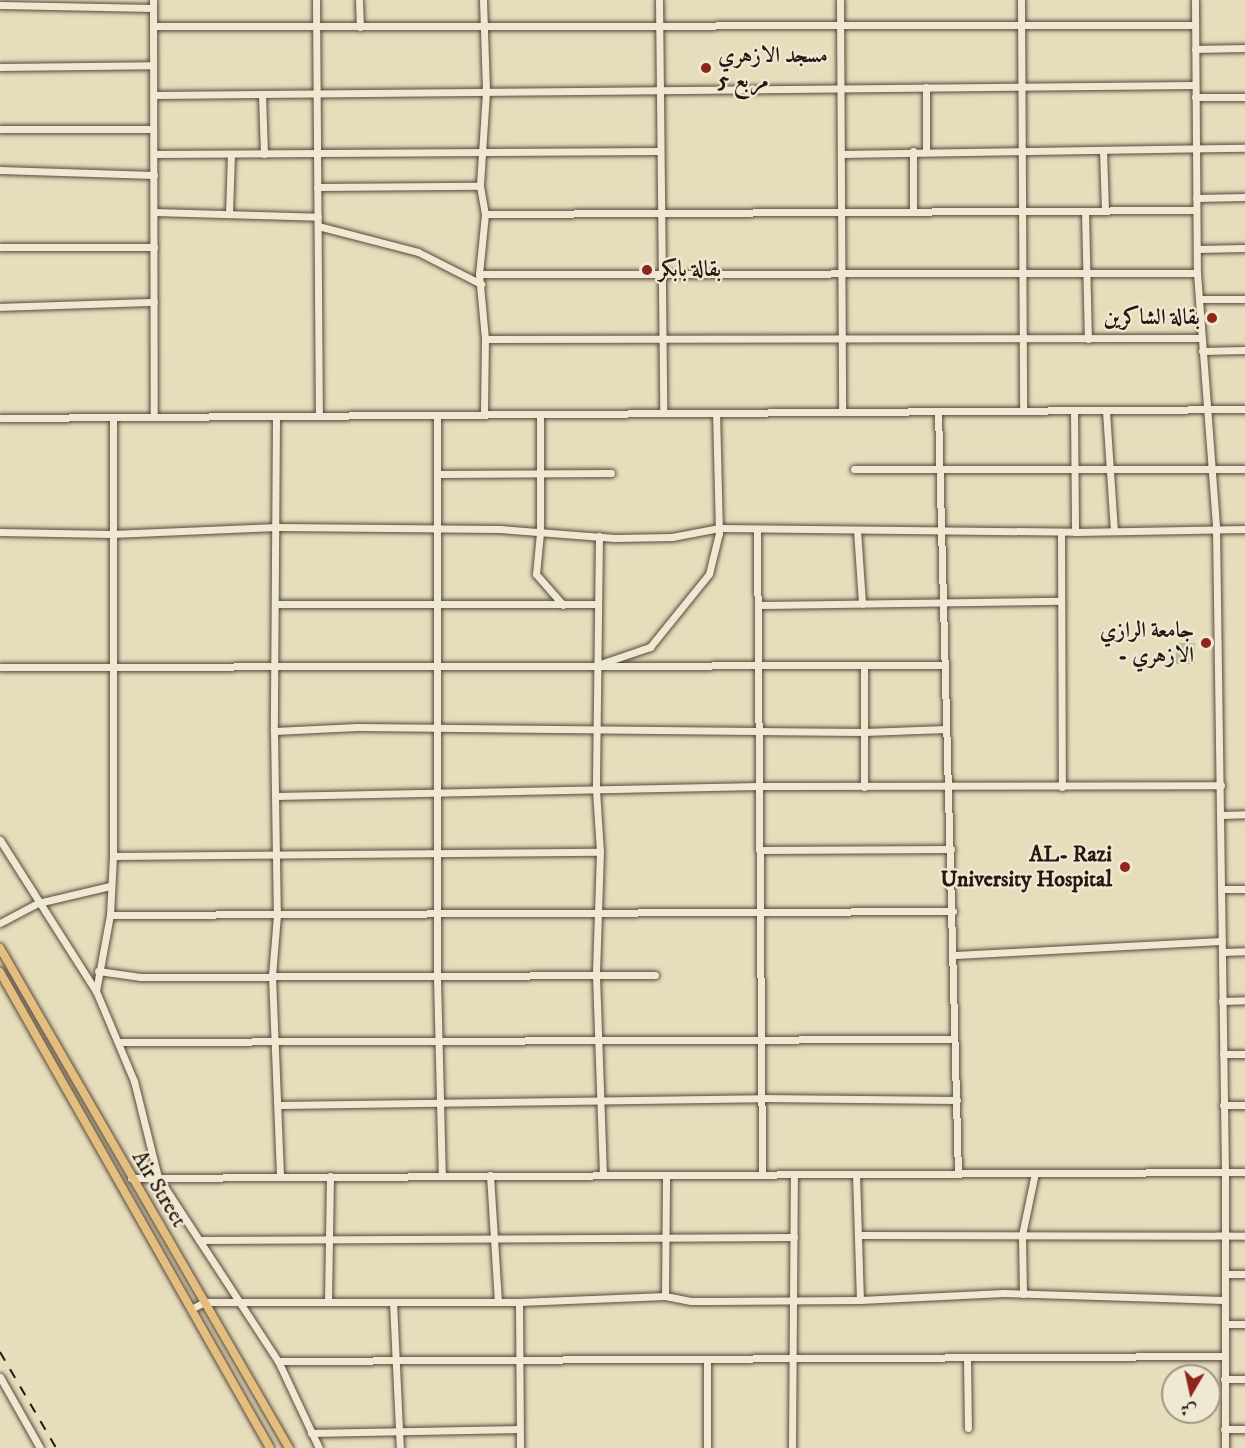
<!DOCTYPE html>
<html>
<head>
<meta charset="utf-8">
<style>
  body { margin:0 }
  #map { position:relative; width:1245px; height:1448px; overflow:hidden; background:#e6ddbc; font-family:"IM FELL DW Pica",Amiri,serif }
  div>[style] { position:absolute }
  .green>* { inset:0; background:#b4c191; transform-origin:0 0 }
  .roads { filter:drop-shadow(0 0 2px #58483c) drop-shadow(0 0 2px #58483c) }
  .minor>* { height:7px; margin:-3.5px; padding:0 3.5px; transform-origin:3.5px; border-radius:3.5px; background:#efe9d3 }
  .major>* { height:8px; margin:-4px; padding:0 4px; transform-origin:4px; border-radius:4px; background:#e3be7e }
  .rail>* { height:2px; margin-top:-1px; transform-origin:0; background:repeating-linear-gradient(90deg,#281711 0 10px,transparent 0 20px) }
  .dots>* { width:16px; height:16px; translate:-50% -50%; box-sizing:border-box; border:3px solid #efe9d3; border-radius:50% }
  span { translate:-50% -50%; white-space:nowrap; text-align:center; line-height:1.15; -webkit-text-stroke:4.5px #efe9d3; paint-order:stroke }
  .poi-label { font-size:22px; color:#281711; font-weight:700 }
  .left { translate:0 -50%; text-align:left }
  .right { translate:-100% -50%; text-align:right }
  .street-label { font-size:22px; color:#281711 }
  .north { position:absolute; left:1161px; top:1364px; width:60px; height:60px; box-sizing:border-box; background:#efe9d3; border:2px solid #9f9585; border-radius:50%; rotate:189deg; font-size:16px; font-weight:700; line-height:24px; text-align:center; color:#281711 }
  .north::after { content:''; display:block; margin:auto; width:21px; height:27px; background:#8f2418; clip-path:polygon(50% 0,100% 100%,50% 72%,0 100%) }
</style>
</head>
<body>
<div id="map">
  <div class="green">
    <i style="left:1176px;top:643px;width:19px;height:21px"></i>
  </div>
  <div class="roads">
    <div class="minor">
      <i style="left:153px;top:0;width:416px;rotate:89.9deg"></i>
      <i style="left:316px;top:0;width:416px;rotate:89.6deg"></i>
      <i style="left:359px;top:0;width:27px;rotate:88deg"></i>
      <i style="left:483px;top:0;width:92px;rotate:88.1deg"></i>
      <i style="left:486px;top:92px;width:94px;rotate:93.7deg"></i>
      <i style="left:480px;top:186px;width:28px;rotate:80deg"></i>
      <i style="left:485px;top:214px;width:60px;rotate:95.7deg"></i>
      <i style="left:479px;top:274px;width:65px;rotate:84.7deg"></i>
      <i style="left:485px;top:339px;width:75px;rotate:90.8deg"></i>
      <i style="left:659px;top:0;width:413px;rotate:89.4deg"></i>
      <i style="left:840px;top:0;width:412px;rotate:89.7deg"></i>
      <i style="left:1021px;top:0;width:410px;rotate:89.7deg"></i>
      <i style="left:1195px;top:0;width:273px;rotate:89.6deg"></i>
      <i style="left:1197px;top:273px;width:256px;rotate:85.7deg"></i>
      <i style="left:1216px;top:528px;width:644px;rotate:89.2deg"></i>
      <i style="left:1225px;top:1172px;width:276px;rotate:90deg"></i>
      <i style="left:0;top:5px;width:153px;rotate:1.1deg"></i>
      <i style="left:153px;top:26px;width:1042px;rotate:-0.05deg"></i>
      <i style="left:1195px;top:49px;width:50px;rotate:-1.1deg"></i>
      <i style="left:0;top:67px;width:153px;rotate:-0.7deg"></i>
      <i style="left:262px;top:94px;width:60px;rotate:88.1deg"></i>
      <i style="left:153px;top:95px;width:1042px;rotate:-0.55deg"></i>
      <i style="left:1195px;top:97px;width:50px"></i>
      <i style="left:0;top:129px;width:153px"></i>
      <i style="left:1103px;top:150px;width:61px;rotate:88.1deg"></i>
      <i style="left:926px;top:151px;width:64px;rotate:-90deg"></i>
      <i style="left:154px;top:154px;width:506px;rotate:-0.34deg"></i>
      <i style="left:841px;top:154px;width:404px;rotate:-0.9deg"></i>
      <i style="left:0;top:170px;width:154px;rotate:1.9deg"></i>
      <i style="left:317px;top:187px;width:163px;rotate:-0.4deg"></i>
      <i style="left:1196px;top:198px;width:49px;rotate:-1.2deg"></i>
      <i style="left:1085px;top:211px;width:128px;rotate:88.7deg"></i>
      <i style="left:154px;top:212px;width:164px;rotate:1.7deg"></i>
      <i style="left:913px;top:212px;width:61px;rotate:-90deg"></i>
      <i style="left:229px;top:214px;width:60px;rotate:-88.1deg"></i>
      <i style="left:485px;top:214px;width:711px;rotate:-0.32deg"></i>
      <i style="left:318px;top:226px;width:103px;rotate:14.6deg"></i>
      <i style="left:418px;top:252px;width:71px;rotate:26.9deg"></i>
      <i style="left:0;top:247px;width:154px"></i>
      <i style="left:1197px;top:249px;width:48px;rotate:-1.2deg"></i>
      <i style="left:479px;top:274px;width:718px;rotate:-0.08deg"></i>
      <i style="left:1199px;top:299px;width:46px"></i>
      <i style="left:0;top:307px;width:154px;rotate:-1.9deg"></i>
      <i style="left:485px;top:339px;width:715px;rotate:-0.08deg"></i>
      <i style="left:1202px;top:351px;width:43px;rotate:-1.3deg"></i>
      <i style="left:1074px;top:410px;width:122px;rotate:89.5deg"></i>
      <i style="left:938px;top:411px;width:762px;rotate:88.5deg"></i>
      <i style="left:1106px;top:411px;width:119px;rotate:86.2deg"></i>
      <i style="left:540px;top:414px;width:119px;rotate:90deg"></i>
      <i style="left:540px;top:533px;width:41px;rotate:95.6deg"></i>
      <i style="left:536px;top:574px;width:41px;rotate:48.9deg"></i>
      <i style="left:437px;top:415px;width:563px;rotate:90deg"></i>
      <i style="left:437px;top:978px;width:198px;rotate:88.6deg"></i>
      <i style="left:276px;top:416px;width:315px;rotate:90.4deg"></i>
      <i style="left:274px;top:731px;width:83px;rotate:-2.8deg"></i>
      <i style="left:357px;top:727px;width:507px;rotate:0.57deg"></i>
      <i style="left:864px;top:732px;width:82px;rotate:-2.1deg"></i>
      <i style="left:0;top:418px;width:1245px;rotate:-0.41deg"></i>
      <i style="left:854px;top:469px;width:391px"></i>
      <i style="left:439px;top:474px;width:172px;rotate:-0.3deg"></i>
      <i style="left:857px;top:530px;width:74px;rotate:86.1deg"></i>
      <i style="left:757px;top:531px;width:643px;rotate:89.55deg"></i>
      <i style="left:0;top:532px;width:112px;rotate:1deg"></i>
      <i style="left:112px;top:534px;width:165px;rotate:-2.4deg"></i>
      <i style="left:277px;top:527px;width:223px;rotate:0.5deg"></i>
      <i style="left:500px;top:529px;width:115px;rotate:4.5deg"></i>
      <i style="left:615px;top:538px;width:57px;rotate:-1deg"></i>
      <i style="left:672px;top:537px;width:48px;rotate:-10.8deg"></i>
      <i style="left:719px;top:528px;width:356px;rotate:0.6deg"></i>
      <i style="left:1075px;top:532px;width:170px;rotate:-1deg"></i>
      <i style="left:1061px;top:532px;width:255px;rotate:89.8deg"></i>
      <i style="left:599px;top:536px;width:254px;rotate:90.7deg"></i>
      <i style="left:596px;top:790px;width:62px;rotate:86.3deg"></i>
      <i style="left:600px;top:852px;width:123px;rotate:91.9deg"></i>
      <i style="left:596px;top:975px;width:200px;rotate:88deg"></i>
      <i style="left:275px;top:604px;width:322px"></i>
      <i style="left:758px;top:605px;width:303px;rotate:-0.8deg"></i>
      <i style="left:603px;top:663px;width:50px;rotate:-18.8deg"></i>
      <i style="left:650px;top:647px;width:94px;rotate:-51.1deg"></i>
      <i style="left:709px;top:574px;width:42px;rotate:-76.3deg"></i>
      <i style="left:719px;top:533px;width:120px;rotate:-91.4deg"></i>
      <i style="left:864px;top:666px;width:121px;rotate:90deg"></i>
      <i style="left:0;top:667px;width:943px;rotate:-0.12deg"></i>
      <i style="left:274px;top:731px;width:184px;rotate:89.1deg"></i>
      <i style="left:277px;top:915px;width:61px;rotate:94.7deg"></i>
      <i style="left:272px;top:976px;width:200px;rotate:87.7deg"></i>
      <i style="left:276px;top:796px;width:483px;rotate:-1.2deg"></i>
      <i style="left:759px;top:786px;width:462px;rotate:-0.1deg"></i>
      <i style="left:1221px;top:815px;width:24px;rotate:-2deg"></i>
      <i style="left:0;top:840px;width:179px;rotate:57.6deg"></i>
      <i style="left:96px;top:991px;width:98px;rotate:67.1deg"></i>
      <i style="left:134px;top:1081px;width:99px;rotate:76deg"></i>
      <i style="left:158px;top:1177px;width:220px;rotate:56.9deg"></i>
      <i style="left:278px;top:1361px;width:96px;rotate:64.8deg"></i>
      <i style="left:759px;top:850px;width:192px;rotate:-0.3deg"></i>
      <i style="left:113px;top:856px;width:487px;rotate:-0.5deg"></i>
      <i style="left:1221px;top:889px;width:24px"></i>
      <i style="left:110px;top:915px;width:843px;rotate:-0.27deg"></i>
      <i style="left:0;top:923px;width:43px;rotate:-27.8deg"></i>
      <i style="left:38px;top:903px;width:74px;rotate:-13.3deg"></i>
      <i style="left:1222px;top:952px;width:23px;rotate:-2deg"></i>
      <i style="left:954px;top:955px;width:268px;rotate:-3deg"></i>
      <i style="left:98px;top:971px;width:43px;rotate:7.9deg"></i>
      <i style="left:141px;top:977px;width:514px;rotate:-0.22deg"></i>
      <i style="left:96px;top:991px;width:77px;rotate:-79.6deg"></i>
      <i style="left:110px;top:915px;width:59px;rotate:-87.1deg"></i>
      <i style="left:113px;top:856px;width:439px;rotate:-90deg"></i>
      <i style="left:1222px;top:1001px;width:23px;rotate:-2deg"></i>
      <i style="left:119px;top:1042px;width:835px;rotate:-0.21deg"></i>
      <i style="left:1223px;top:1054px;width:22px"></i>
      <i style="left:279px;top:1105px;width:482px;rotate:-0.8deg"></i>
      <i style="left:761px;top:1098px;width:196px;rotate:0.6deg"></i>
      <i style="left:1223px;top:1105px;width:22px"></i>
      <i style="left:856px;top:1174px;width:126px;rotate:88.2deg"></i>
      <i style="left:490px;top:1175px;width:126px;rotate:86.4deg"></i>
      <i style="left:131px;top:1178px;width:1114px;rotate:-0.31deg"></i>
      <i style="left:858px;top:1235px;width:387px;rotate:0.1deg"></i>
      <i style="left:199px;top:1240px;width:595px;rotate:-0.29deg"></i>
      <i style="left:1225px;top:1274px;width:20px"></i>
      <i style="left:1023px;top:1294px;width:59px;rotate:-91deg"></i>
      <i style="left:1022px;top:1235px;width:63px;rotate:-78.2deg"></i>
      <i style="left:665px;top:1296px;width:121px;rotate:-89.5deg"></i>
      <i style="left:328px;top:1302px;width:126px;rotate:-89.1deg"></i>
      <i style="left:393px;top:1302px;width:146px;rotate:87.3deg"></i>
      <i style="left:519px;top:1302px;width:146px;rotate:89.6deg"></i>
      <i style="left:191px;top:1309px;width:16px;rotate:-27deg"></i>
      <i style="left:205px;top:1302px;width:314px"></i>
      <i style="left:519px;top:1302px;width:146px;rotate:-2.4deg"></i>
      <i style="left:665px;top:1296px;width:26px;rotate:11deg"></i>
      <i style="left:691px;top:1301px;width:169px;rotate:-0.3deg"></i>
      <i style="left:860px;top:1300px;width:144px;rotate:-2.8deg"></i>
      <i style="left:1004px;top:1293px;width:221px;rotate:1.8deg"></i>
      <i style="left:1225px;top:1324px;width:20px"></i>
      <i style="left:967px;top:1358px;width:70px;rotate:89.2deg"></i>
      <i style="left:278px;top:1361px;width:947px;rotate:-0.3deg"></i>
      <i style="left:0;top:1377px;width:81px;rotate:60.6deg"></i>
      <i style="left:1224px;top:1379px;width:21px"></i>
      <i style="left:1224px;top:1429px;width:21px"></i>
      <i style="left:311px;top:1433px;width:207px;rotate:-1.1deg"></i>
      <i style="left:707px;top:1448px;width:89px;rotate:-90deg"></i>
      <i style="left:792px;top:1448px;width:274px;rotate:-89.6deg"></i>
    </div>
    <div class="major">
      <i style="left:0;top:948px;width:578px;rotate:59.97deg"></i>
      <i style="left:0;top:972px;width:547px;rotate:60.44deg"></i>
    </div>
  </div>
  <div class="rail">
    <i style="left:0;top:1352px;width:111px;rotate:59.7deg"></i>
  </div>
  <div class="dots">
    <i style="left:706px;top:68px;background:#8f2418"></i>
    <i style="left:647px;top:270px;background:#8f2418"></i>
    <i style="left:1212px;top:318px;background:#8f2418"></i>
    <i style="left:1206px;top:643px;background:#8f2418"></i>
    <i style="left:1125px;top:867px;background:#8f2418"></i>
  </div>
  <div class="poi-label">
    <span class="left" style="left:718px;top:68px">مسجد الازهري<br>مربع 5</span>
    <span class="left" style="left:659px;top:270px">بقالة بابكر</span>
    <span class="right" style="left:1200px;top:318px">بقالة الشاكرين</span>
    <span class="right" style="left:1194px;top:643px">جامعة الرازي<br>- الازهري</span>
    <span class="right" style="left:1112px;top:867px">AL- Razi<br>University Hospital</span>
  </div>
  <div class="street-label">
    <span style="left:159px;top:1189px;rotate:59deg">Air Street</span>
  </div>
  <div class="north">ش</div>
</div>
</body>
</html>
